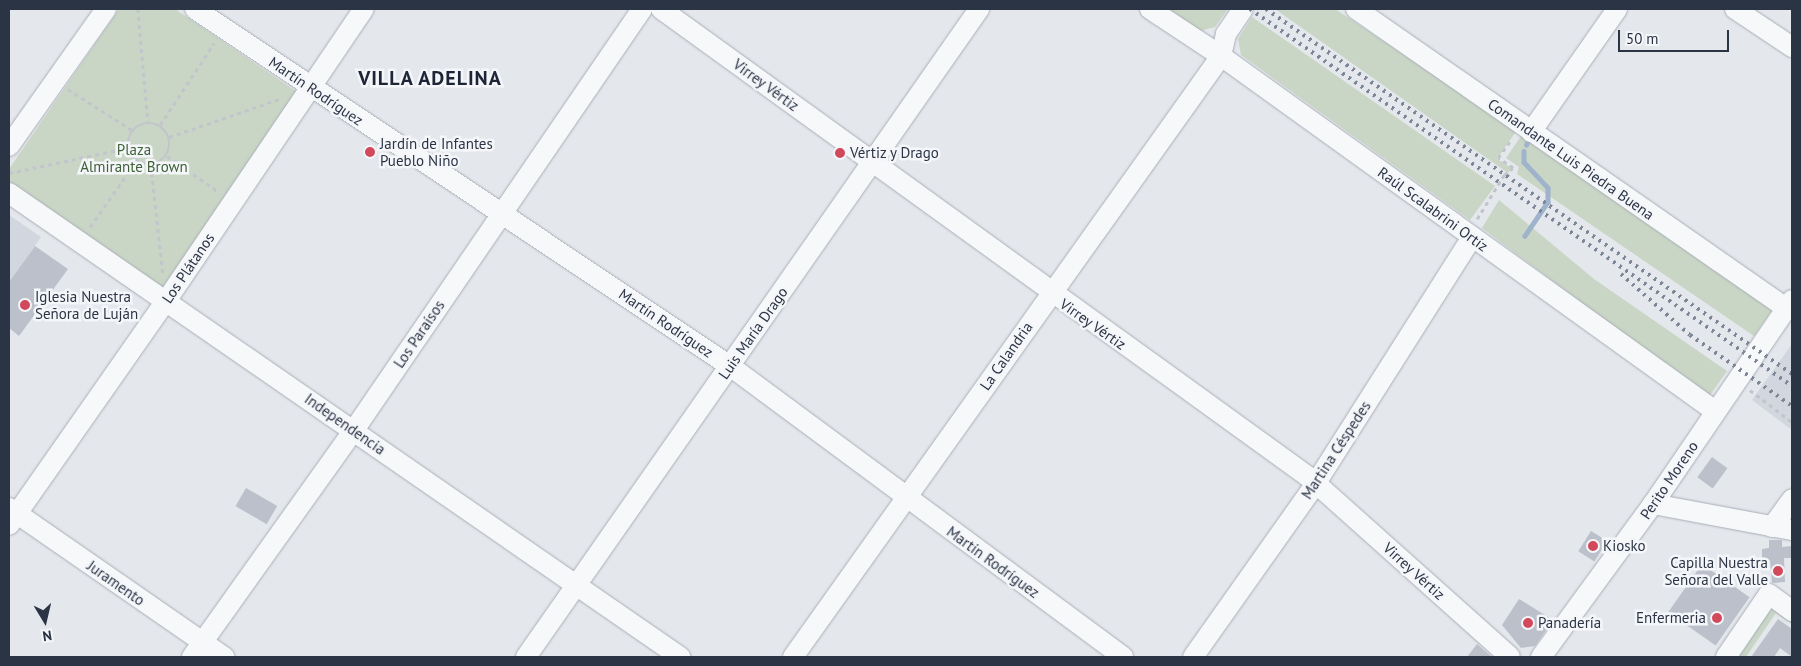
<!DOCTYPE html>
<html>
<head>
<meta charset="utf-8">
<style>
  body { margin:0 }
  #map { position:relative; width:1801px; height:666px; overflow:hidden; background:#e4e7ec; font-family:"PT Sans",sans-serif }
  div>[style] { position:absolute }
  .built>* { inset:0; background:#d2d6de }
  .green>* { inset:0; background:#c9d6c5 }
  .stream>* { height:4.5px; margin:-2.25px; padding:0 2.25px; transform-origin:2.25px; border-radius:2.25px; background:#9fb4cc }
  .building>* { inset:0; background:#bbc0ca; transform-origin:0 0 }
  .path>* { height:2.5px; margin-top:-1.25px; transform-origin:0; background:repeating-linear-gradient(90deg,#c2c5cb 0 4px,transparent 0 8px) }
  .path>.ring { margin:-1.25px; padding:0; box-sizing:content-box; background:none; border:2.5px solid #c2c5cb; border-radius:50% }
  .roads { filter:drop-shadow(0 0 1px #a9aeb7) drop-shadow(0 0 1px #a9aeb7) }
  .minor>* { height:20px; margin:-10px; padding:0 10px; transform-origin:10px; border-radius:10px; background:#f7f8fa }
  .rail>* { height:4px; margin-top:-2px; transform-origin:0; background:repeating-linear-gradient(90deg,#7d8696 0 2.5px,transparent 0 7.5px) }
  .dots>* { width:14px; height:14px; translate:-50% -50%; box-sizing:border-box; border:2px solid #f4f6f9; border-radius:50% }
  span { translate:-50% -50%; white-space:nowrap; text-align:center; line-height:1.15; -webkit-text-stroke:5px #f4f6f9; paint-order:stroke }
  .street-label { font-size:15px; color:#2b3445 }
  .poi-label { font-size:15px; color:#2b3445 }
  .left { translate:0 -50%; text-align:left }
  .right { translate:-100% -50%; text-align:right }
  .park-label { font-size:15px; color:#3f6138 }
  .district-label { font-size:20px; color:#1d2536; font-weight:700; letter-spacing:1px }
  .frame { position:absolute; inset:0; border:10px solid #2b3445; pointer-events:none }
  .north { position:absolute; left:20px; top:596px; width:50px; height:50px; -webkit-text-stroke:4px #f4f6f9; paint-order:stroke; rotate:171deg; font-size:14px; font-weight:700; line-height:20px; text-align:center; color:#2b3445 }
  .north::after { content:''; display:block; margin:auto; width:18px; height:22px; background:#2b3445; clip-path:polygon(50% 0,100% 100%,50% 72%,0 100%) }
  .scale { position:absolute; left:1618px; top:30px; width:111px; height:22px; box-sizing:border-box; border:2px solid #2b3445; border-top:0; padding-left:6px; font-size:15px; line-height:18px; white-space:nowrap; color:#2b3445; -webkit-text-stroke:4px #f4f6f9; paint-order:stroke }
</style>
</head>
<body>
<div id="map">
  <div class="built">
    <i style="clip-path:polygon(9px 215px,41px 237px,9px 282px)"></i>
    <i style="clip-path:polygon(1792px 344px,1792px 430px,1752px 400px)"></i>
  </div>
  <div class="green">
    <i style="clip-path:polygon(119px 9px,175px 9px,297px 92px,159px 293px,9px 192px,9px 169px)"></i>
    <i style="clip-path:polygon(1167px 9px,1228px 9px,1215px 27px,1200px 31px)"></i>
    <i style="clip-path:polygon(1275px 9px,1335px 9px,1517px 130px,1497px 159px,1512px 168px,1508px 173px)"></i>
    <i style="clip-path:polygon(1252px 17px,1495px 186px,1470px 220px,1241px 55px,1238px 39px)"></i>
    <i style="clip-path:polygon(1523px 133px,1775px 306px,1754px 336px,1517px 174px,1519px 167px,1506px 158px)"></i>
    <i style="clip-path:polygon(1499px 200px,1594px 279px,1727px 371px,1708px 398px,1482px 228px)"></i>
    <i style="clip-path:polygon(1772px 606px,1792px 620px,1792px 624px,1776px 613px,1746px 657px,1737px 657px)"></i>
  </div>
  <div class="stream">
    <i style="left:1526px;top:145px;width:5px;rotate:-68deg"></i>
    <i style="left:1524px;top:151px;width:11px;rotate:90deg"></i>
    <i style="left:1524px;top:162px;width:35px;rotate:47deg"></i>
    <i style="left:1548px;top:188px;width:14px;rotate:90deg"></i>
    <i style="left:1548px;top:202px;width:41px;rotate:124.1deg"></i>
  </div>
  <div class="building">
    <i style="clip-path:polygon(35px 246px,68px 269px,19px 336px,9px 328px,9px 282px)"></i>
    <i style="left:1712px;top:457px;width:19px;height:25px;rotate:36deg"></i>
    <i style="left:246px;top:488px;width:36px;height:21px;rotate:30deg"></i>
    <i style="left:1591px;top:531px;width:19px;height:24px;rotate:32deg"></i>
    <i style="clip-path:polygon(1769px 540px,1782px 540px,1782px 547px,1792px 546px,1792px 558px,1784px 558px,1785px 582px,1772px 583px,1770px 560px,1762px 561px,1762px 549px,1769px 548px)"></i>
    <i style="left:1702px;top:564px;width:58px;height:59px;rotate:35deg"></i>
    <i style="clip-path:polygon(1519px 599px,1553px 620px,1535px 646px,1521px 648px,1502px 625px)"></i>
    <i style="clip-path:polygon(1778px 619px,1792px 629px,1792px 657px,1780px 648px,1774px 657px,1751px 657px)"></i>
    <i style="clip-path:polygon(1477px 644px,1492px 657px,1467px 657px)"></i>
  </div>
  <div class="path">
    <i style="left:138px;top:9px;width:113px;rotate:84.9deg"></i>
    <i style="left:68px;top:89px;width:76px;rotate:32.6deg"></i>
    <i class="ring" style="left:128px;top:123px;width:39.5px;height:39.5px"></i>
    <i style="left:160px;top:125px;width:98px;rotate:-56.6deg"></i>
    <i style="left:169px;top:137px;width:120px;rotate:-19deg"></i>
    <i style="left:167px;top:156px;width:63px;rotate:34.7deg"></i>
    <i style="left:151px;top:165px;width:109px;rotate:83.7deg"></i>
    <i style="left:9px;top:173px;width:122px;rotate:-11.9deg"></i>
    <i style="left:1477px;top:219px;width:52px;rotate:-58.5deg"></i>
    <i style="left:1504px;top:175px;width:11px;rotate:-38deg"></i>
    <i style="left:1513px;top:168px;width:18px;rotate:-146deg"></i>
    <i style="left:1498px;top:158px;width:24px;rotate:-54deg"></i>
    <i style="left:90px;top:227px;width:80px;rotate:-55.1deg"></i>
    <i style="left:1750px;top:390px;width:53px;rotate:37.3deg"></i>
  </div>
  <div class="roads">
    <div class="minor">
      <i style="left:195px;top:9px;width:643px;rotate:33.71deg"></i>
      <i style="left:730px;top:366px;width:489px;rotate:36.5deg"></i>
      <i style="left:661px;top:9px;width:801px;rotate:35.85deg"></i>
      <i style="left:1310px;top:478px;width:268px;rotate:41.8deg"></i>
      <i style="left:1150px;top:9px;width:85px;rotate:33.5deg"></i>
      <i style="left:1221px;top:56px;width:608px;rotate:35.7deg"></i>
      <i style="left:1356px;top:9px;width:524px;rotate:34.81deg"></i>
      <i style="left:1735px;top:9px;width:69px;rotate:33.7deg"></i>
      <i style="left:1531px;top:132px;width:150px;rotate:-55deg"></i>
      <i style="left:9px;top:146px;width:168px;rotate:-54.7deg"></i>
      <i style="left:9px;top:193px;width:816px;rotate:34.66deg"></i>
      <i style="left:1653px;top:504px;width:141px;rotate:10.6deg"></i>
      <i style="left:9px;top:508px;width:262px;rotate:34.7deg"></i>
      <i style="left:9px;top:525px;width:274px;rotate:-55deg"></i>
      <i style="left:166px;top:301px;width:353px;rotate:-55.9deg"></i>
      <i style="left:1772px;top:527px;width:34px;rotate:-54deg"></i>
      <i style="left:192px;top:657px;width:279px;rotate:-54.5deg"></i>
      <i style="left:354px;top:430px;width:510px;rotate:-55.62deg"></i>
      <i style="left:526px;top:657px;width:791px;rotate:-55.04deg"></i>
      <i style="left:793px;top:657px;width:738px;rotate:-54.54deg"></i>
      <i style="left:1221px;top:56px;width:23px;rotate:-77deg"></i>
      <i style="left:1226px;top:34px;width:30px;rotate:-56deg"></i>
      <i style="left:1193px;top:657px;width:213px;rotate:-54.7deg"></i>
      <i style="left:1316px;top:483px;width:291px;rotate:-57.6deg"></i>
      <i style="left:1541px;top:657px;width:190px;rotate:-53.8deg"></i>
      <i style="left:1653px;top:504px;width:247px;rotate:-55.7deg"></i>
      <i style="left:1726px;top:657px;width:76px;rotate:-55.7deg"></i>
      <i style="left:1769px;top:594px;width:29px;rotate:36deg"></i>
    </div>
  </div>
  <div class="rail">
    <i style="left:1250px;top:9px;width:660px;rotate:34.82deg"></i>
    <i style="left:1266px;top:9px;width:640px;rotate:34.76deg"></i>
    <i style="left:1621px;top:274px;width:92px;rotate:41.5deg"></i>
    <i style="left:1690px;top:335px;width:124px;rotate:34.8deg"></i>
  </div>
  <div class="dots">
    <i style="left:370px;top:152px;background:#d1495b"></i>
    <i style="left:840px;top:153px;background:#d1495b"></i>
    <i style="left:25px;top:305px;background:#d1495b"></i>
    <i style="left:1593px;top:546px;background:#d1495b"></i>
    <i style="left:1778px;top:571px;background:#d1495b"></i>
    <i style="left:1717px;top:618px;background:#d1495b"></i>
    <i style="left:1528px;top:623px;background:#d1495b"></i>
  </div>
  <div class="street-label">
    <span style="left:766px;top:85px;rotate:36deg">Virrey Vértiz</span>
    <span style="left:316px;top:91px;rotate:34deg">Martín Rodríguez</span>
    <span style="left:1571px;top:159px;rotate:35deg">Comandante Luis Piedra Buena</span>
    <span style="left:1433px;top:209px;rotate:36deg">Raúl Scalabrini Ortíz</span>
    <span style="left:188px;top:268px;rotate:-56deg">Los Plátanos</span>
    <span style="left:666px;top:323px;rotate:34deg">Martín Rodríguez</span>
    <span style="left:1093px;top:324px;rotate:35deg">Virrey Vértiz</span>
    <span style="left:753px;top:333px;rotate:-55deg">Luis María Drago</span>
    <span style="left:419px;top:334px;rotate:-56deg">Los Paraísos</span>
    <span style="left:1006px;top:356px;rotate:-55deg">La Calandria</span>
    <span style="left:345px;top:424px;rotate:35deg">Independencia</span>
    <span style="left:1336px;top:450px;rotate:-57deg">Martina Céspedes</span>
    <span style="left:1669px;top:480px;rotate:-56deg">Perito Moreno</span>
    <span style="left:993px;top:562px;rotate:36deg">Martín Rodríguez</span>
    <span style="left:1414px;top:571px;rotate:42deg">Virrey Vértiz</span>
    <span style="left:116px;top:583px;rotate:35deg">Juramento</span>
  </div>
  <div class="poi-label">
    <span class="left" style="left:380px;top:152px">Jardín de Infantes<br>Pueblo Niño</span>
    <span class="left" style="left:850px;top:153px">Vértiz y Drago</span>
    <span class="left" style="left:35px;top:305px">Iglesia Nuestra<br>Señora de Luján</span>
    <span class="left" style="left:1603px;top:546px">Kiosko</span>
    <span class="right" style="left:1768px;top:571px">Capilla Nuestra<br>Señora del Valle</span>
    <span class="right" style="left:1706px;top:618px">Enfermeria</span>
    <span class="left" style="left:1538px;top:623px">Panadería</span>
  </div>
  <div class="park-label">
    <span style="left:134px;top:158px">Plaza<br>Almirante Brown</span>
  </div>
  <div class="district-label">
    <span style="left:430px;top:78px">VILLA ADELINA</span>
  </div>
  <div class="frame"></div>
  <div class="north">N</div>
  <div class="scale">50 m</div>
</div>
</body>
</html>
